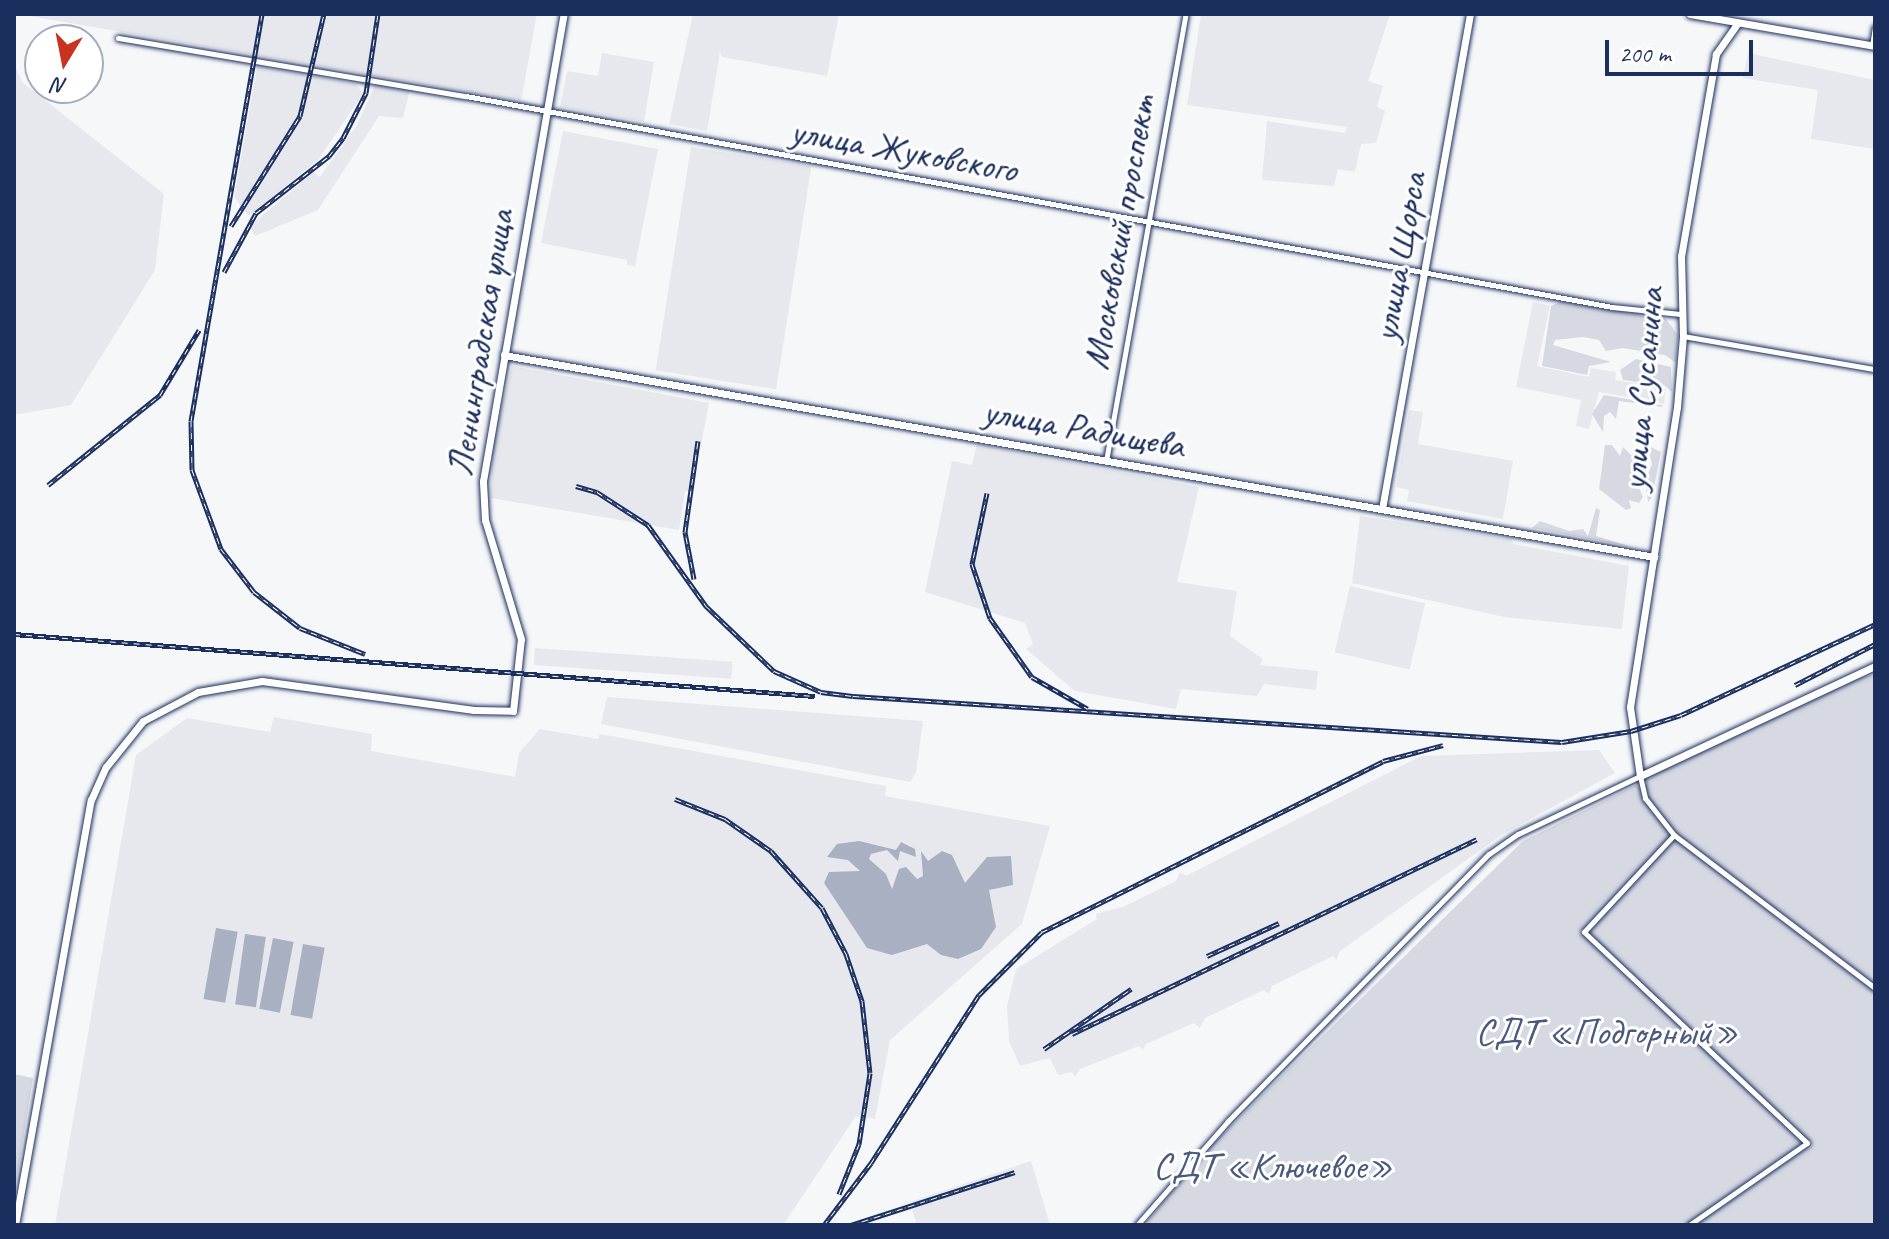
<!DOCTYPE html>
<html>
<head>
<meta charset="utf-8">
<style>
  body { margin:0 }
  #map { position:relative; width:1889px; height:1239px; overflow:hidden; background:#f6f7f9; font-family:Caveat,sans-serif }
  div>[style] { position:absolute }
  .built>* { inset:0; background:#e6e8ee; transform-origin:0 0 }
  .green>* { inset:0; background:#d6d9e2 }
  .water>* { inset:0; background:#a9b0c1; transform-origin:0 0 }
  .roads { filter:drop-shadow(0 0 2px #1b2f5e) drop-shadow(0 0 2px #1b2f5e) }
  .minor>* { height:5px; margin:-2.5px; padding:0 2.5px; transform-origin:2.5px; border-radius:2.5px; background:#fff }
  .tertiary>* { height:7px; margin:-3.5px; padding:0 3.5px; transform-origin:3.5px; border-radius:3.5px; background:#fff }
  .secondary>* { height:7px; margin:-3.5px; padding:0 3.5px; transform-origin:3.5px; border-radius:3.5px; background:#fff }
  .rail>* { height:5px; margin-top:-2.5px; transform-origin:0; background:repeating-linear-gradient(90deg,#fff 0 6px,#1b2f5e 0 12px); box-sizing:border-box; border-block:2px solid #1b2f5e }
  span { translate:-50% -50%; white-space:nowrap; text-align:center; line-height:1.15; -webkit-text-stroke:6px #fff; paint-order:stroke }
  .street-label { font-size:38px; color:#1b2f5e }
  .park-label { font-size:38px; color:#4a5a7f }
  .frame { position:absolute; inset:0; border:16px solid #1b2f5e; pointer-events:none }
  .north { position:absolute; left:24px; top:24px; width:80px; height:80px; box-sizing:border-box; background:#fff; border:2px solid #a4acbf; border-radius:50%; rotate:190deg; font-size:22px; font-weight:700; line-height:32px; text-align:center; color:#1b2f5e }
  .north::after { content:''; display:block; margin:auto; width:28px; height:36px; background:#c8321e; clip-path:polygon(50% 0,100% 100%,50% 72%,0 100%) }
  .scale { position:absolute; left:1605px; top:40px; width:148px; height:36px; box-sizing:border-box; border:4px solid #1b2f5e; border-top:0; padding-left:10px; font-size:24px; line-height:28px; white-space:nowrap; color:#1b2f5e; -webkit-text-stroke:6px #fff; paint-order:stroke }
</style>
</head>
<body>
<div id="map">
  <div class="built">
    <i style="clip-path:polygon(18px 14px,537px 14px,521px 101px)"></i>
    <i style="clip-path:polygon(693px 14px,839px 14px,827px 76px,722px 57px,720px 52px,707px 131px,669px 124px)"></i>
    <i style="clip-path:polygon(1201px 14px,1390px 14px,1368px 81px,1383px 86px,1377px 107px,1385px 111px,1376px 143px,1361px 144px,1355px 172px,1338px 169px,1334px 186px,1262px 180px,1267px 121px,1345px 133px,1347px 127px,1187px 105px)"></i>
    <i style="clip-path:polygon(602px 53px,654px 62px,644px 122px,560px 107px,567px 71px,598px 76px)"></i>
    <i style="clip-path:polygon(1748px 53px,1875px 80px,1875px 149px,1811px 139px,1818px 90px,1743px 78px)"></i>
    <i style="clip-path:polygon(14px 63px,22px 82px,164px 194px,155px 270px,71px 405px,14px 415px)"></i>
    <i style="clip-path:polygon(257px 66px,356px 84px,363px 94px,318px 160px,249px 216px,234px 197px)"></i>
    <i style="clip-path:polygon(376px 83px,410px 90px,403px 118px,379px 116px,318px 210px,255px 236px,250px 228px,258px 219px,314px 172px,320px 177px,357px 125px)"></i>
    <i style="clip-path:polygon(563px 131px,658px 149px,635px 266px,627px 265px,627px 260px,541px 243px)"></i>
    <i style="left:691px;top:147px;width:122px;height:226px;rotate:9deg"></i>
    <i style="clip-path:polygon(1533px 302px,1550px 306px,1537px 366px,1589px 377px,1591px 368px,1616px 372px,1615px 380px,1666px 388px,1664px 404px,1599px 392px,1589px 429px,1576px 426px,1581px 400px,1516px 387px)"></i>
    <i style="clip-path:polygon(512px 366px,709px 403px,692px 492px,685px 491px,679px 530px,491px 498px,493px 446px)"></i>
    <i style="clip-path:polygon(1409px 410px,1423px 412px,1418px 444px,1513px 461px,1503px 519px,1407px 501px,1409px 490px,1396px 487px)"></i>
    <i style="clip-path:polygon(977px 444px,1199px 487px,1177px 582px,1237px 591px,1230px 636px,1263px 659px,1260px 665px,1318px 671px,1316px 690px,1264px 684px,1257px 696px,1181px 689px,1176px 709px,1075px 691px,1026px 649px,1033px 644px,1025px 623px,925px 592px,952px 461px,972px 465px)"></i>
    <i style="clip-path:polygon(1360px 516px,1512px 539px,1513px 544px,1629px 566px,1622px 629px,1504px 617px,1352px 583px)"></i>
    <i style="left:1350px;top:586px;width:77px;height:68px;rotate:13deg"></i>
    <i style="left:535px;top:648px;width:198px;height:17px;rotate:4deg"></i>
    <i style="clip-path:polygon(607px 697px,923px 721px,916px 773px,910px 782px,601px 724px)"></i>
    <i style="clip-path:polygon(274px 717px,372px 734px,371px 751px,515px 777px,519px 753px,540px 729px,598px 739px,600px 734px,886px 786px,885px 796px,1050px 826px,1022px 924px,890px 1040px,875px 1119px,856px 1116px,783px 1225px,55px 1225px,136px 755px,187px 718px,270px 732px)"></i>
    <i style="clip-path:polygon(1599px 750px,1615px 773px,1501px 835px,1339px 952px,1337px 960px,1333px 956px,1272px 986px,1269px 994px,1264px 990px,1205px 1018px,1200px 1028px,1194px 1023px,1146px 1044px,1143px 1050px,1139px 1046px,1080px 1069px,1075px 1077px,1072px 1072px,1058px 1075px,1050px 1058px,1020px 1066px,1009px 1041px,1007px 1006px,1016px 969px,1097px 919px,1096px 914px,1125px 906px,1176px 881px,1180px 872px,1186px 876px,1421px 756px)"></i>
    <i style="clip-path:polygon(1031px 1161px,1050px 1225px,917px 1225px,910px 1202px)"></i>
  </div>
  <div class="green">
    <i style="clip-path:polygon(1562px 301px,1665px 318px,1678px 335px,1676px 363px,1665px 355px,1623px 348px,1606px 351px,1599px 340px,1583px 337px,1555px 340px,1553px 345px,1611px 362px,1589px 366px,1587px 375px,1542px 366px,1551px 306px)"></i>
    <i style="clip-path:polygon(1636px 359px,1671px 367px,1672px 392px,1665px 386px,1623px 380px,1620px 370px)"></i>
    <i style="clip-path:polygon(1604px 395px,1662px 405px,1663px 407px,1619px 401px,1616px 419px,1610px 412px,1604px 416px,1603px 432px,1592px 414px)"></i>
    <i style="clip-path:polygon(1644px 444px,1661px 452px,1652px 497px,1648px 502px,1645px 480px,1652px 465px,1649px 451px,1640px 457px,1635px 478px,1643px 497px,1639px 503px,1629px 500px,1631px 508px,1626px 510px,1599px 489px,1605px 445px,1612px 445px,1620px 456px,1623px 447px,1631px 455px)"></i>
    <i style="clip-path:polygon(1596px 508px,1600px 510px,1596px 536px,1632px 547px,1532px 528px,1540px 521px,1569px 531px,1583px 529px,1588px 536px)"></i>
    <i style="clip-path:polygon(1875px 675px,1875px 1225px,1145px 1225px,1200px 1157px,1271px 1086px,1523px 841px,1636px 785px,1640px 788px,1647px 784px,1643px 777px,1692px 754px,1858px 678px)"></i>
    <i style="clip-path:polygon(14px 1074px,33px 1078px,14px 1196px)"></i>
  </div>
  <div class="water">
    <i style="clip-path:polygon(859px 841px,896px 850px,901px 842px,915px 849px,916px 857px,900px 851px,898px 861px,887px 850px,871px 854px,869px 859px,886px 874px,892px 889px,899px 869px,906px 867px,917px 879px,923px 876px,921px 851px,928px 861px,942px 851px,952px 855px,965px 883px,987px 857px,1011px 856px,1013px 885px,989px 890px,996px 927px,981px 949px,958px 959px,941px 955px,927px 944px,892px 955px,867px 948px,824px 883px,829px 872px,860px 871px,848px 860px,827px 857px,837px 844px)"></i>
    <i style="left:216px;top:928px;width:22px;height:72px;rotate:10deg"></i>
    <i style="left:245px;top:934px;width:21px;height:71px;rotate:8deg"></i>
    <i style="left:273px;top:938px;width:21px;height:72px;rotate:11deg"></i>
    <i style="left:303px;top:944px;width:22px;height:72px;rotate:10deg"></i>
  </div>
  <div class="roads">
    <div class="minor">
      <i style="left:118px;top:38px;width:353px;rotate:9.5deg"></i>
      <i style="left:466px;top:96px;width:1165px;rotate:10.43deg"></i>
      <i style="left:1612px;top:307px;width:69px;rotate:5.8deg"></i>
      <i style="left:1872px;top:46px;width:19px;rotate:-81deg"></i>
      <i style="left:1683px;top:336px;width:195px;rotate:9.8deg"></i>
      <i style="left:1106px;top:461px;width:454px;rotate:-79.9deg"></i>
      <i style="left:1674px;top:835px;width:132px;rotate:132.9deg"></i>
      <i style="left:1584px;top:932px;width:307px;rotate:43.4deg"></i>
      <i style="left:1807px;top:1143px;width:144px;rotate:145.2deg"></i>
      <i style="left:1137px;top:1225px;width:138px;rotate:-48.8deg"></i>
      <i style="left:1228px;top:1121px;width:373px;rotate:-45.7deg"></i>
      <i style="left:1489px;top:854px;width:35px;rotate:-35deg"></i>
      <i style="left:1518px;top:834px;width:135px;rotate:-25.4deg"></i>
      <i style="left:1640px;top:776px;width:23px;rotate:77deg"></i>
      <i style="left:1645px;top:798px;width:47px;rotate:51.9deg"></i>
      <i style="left:1674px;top:835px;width:253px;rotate:37.3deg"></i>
    </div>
    <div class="tertiary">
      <i style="left:1690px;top:14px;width:188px;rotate:9.8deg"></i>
      <i style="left:1737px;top:24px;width:37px;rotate:125deg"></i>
      <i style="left:1716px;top:54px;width:205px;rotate:99.8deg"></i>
      <i style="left:1681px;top:256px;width:80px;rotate:88.6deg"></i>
      <i style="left:1683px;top:336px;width:71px;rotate:94.8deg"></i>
      <i style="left:1677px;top:407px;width:304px;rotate:98.9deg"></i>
      <i style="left:1630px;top:707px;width:70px;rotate:81.8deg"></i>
      <i style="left:1640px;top:776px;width:259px;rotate:-25.1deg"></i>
      <i style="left:504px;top:355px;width:1168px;rotate:9.96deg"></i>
      <i style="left:1382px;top:509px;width:503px;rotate:-79.92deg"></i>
    </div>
    <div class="secondary">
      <i style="left:15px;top:1225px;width:432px;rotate:-79.9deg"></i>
      <i style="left:91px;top:800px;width:36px;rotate:-66deg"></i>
      <i style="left:106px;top:767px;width:59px;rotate:-51.2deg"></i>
      <i style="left:143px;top:721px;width:62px;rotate:-27.8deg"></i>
      <i style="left:198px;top:692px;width:65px;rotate:-9.8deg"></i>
      <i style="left:262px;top:681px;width:214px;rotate:7.8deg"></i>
      <i style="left:474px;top:710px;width:39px;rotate:1deg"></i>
      <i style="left:513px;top:711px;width:72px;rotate:-83.7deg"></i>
      <i style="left:521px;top:639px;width:124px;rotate:-106.8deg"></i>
      <i style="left:485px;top:520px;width:39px;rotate:-93deg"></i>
      <i style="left:483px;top:481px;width:474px;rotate:-80.2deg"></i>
    </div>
  </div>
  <div class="rail">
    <i style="left:262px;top:14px;width:413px;rotate:99.9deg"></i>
    <i style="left:191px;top:421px;width:49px;rotate:88.8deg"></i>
    <i style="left:192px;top:470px;width:84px;rotate:69.8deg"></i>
    <i style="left:221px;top:549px;width:54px;rotate:52.5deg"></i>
    <i style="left:254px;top:592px;width:58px;rotate:38deg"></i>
    <i style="left:300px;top:628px;width:70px;rotate:21.8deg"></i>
    <i style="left:231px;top:226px;width:130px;rotate:-57.9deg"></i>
    <i style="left:300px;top:116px;width:105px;rotate:-76.8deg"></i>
    <i style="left:224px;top:272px;width:67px;rotate:-61.5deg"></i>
    <i style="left:256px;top:213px;width:93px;rotate:-38deg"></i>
    <i style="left:329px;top:156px;width:23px;rotate:-52deg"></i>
    <i style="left:343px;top:138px;width:51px;rotate:-62.9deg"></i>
    <i style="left:366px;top:93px;width:80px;rotate:-81.4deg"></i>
    <i style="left:48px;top:485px;width:144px;rotate:-38.8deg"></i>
    <i style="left:160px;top:395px;width:76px;rotate:-59deg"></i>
    <i style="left:576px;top:486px;width:22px;rotate:16deg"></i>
    <i style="left:597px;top:492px;width:61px;rotate:32.9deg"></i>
    <i style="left:648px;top:525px;width:100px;rotate:54.4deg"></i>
    <i style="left:706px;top:606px;width:94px;rotate:43.7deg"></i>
    <i style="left:774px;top:671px;width:51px;rotate:24.1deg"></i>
    <i style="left:821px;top:692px;width:32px;rotate:7deg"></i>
    <i style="left:853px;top:696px;width:710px;rotate:3.71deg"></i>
    <i style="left:1562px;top:742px;width:70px;rotate:-9.1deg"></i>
    <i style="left:1631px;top:731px;width:52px;rotate:-17.7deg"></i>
    <i style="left:1681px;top:715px;width:214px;rotate:-25.1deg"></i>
    <i style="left:987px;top:493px;width:73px;rotate:101.9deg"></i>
    <i style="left:972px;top:564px;width:57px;rotate:71.6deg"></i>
    <i style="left:990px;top:618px;width:72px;rotate:54.6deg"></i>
    <i style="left:1032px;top:677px;width:64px;rotate:29.7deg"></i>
    <i style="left:694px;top:579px;width:48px;rotate:-100.8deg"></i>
    <i style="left:685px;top:532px;width:92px;rotate:-81.9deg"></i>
    <i style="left:14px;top:634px;width:803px;rotate:4.43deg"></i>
    <i style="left:1795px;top:685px;width:90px;rotate:-27.1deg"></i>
    <i style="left:675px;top:799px;width:54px;rotate:21.8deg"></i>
    <i style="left:725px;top:819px;width:56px;rotate:34.8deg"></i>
    <i style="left:771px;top:851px;width:76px;rotate:48.2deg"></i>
    <i style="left:822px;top:908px;width:52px;rotate:62.4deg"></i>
    <i style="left:846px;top:954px;width:50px;rotate:71.2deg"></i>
    <i style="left:862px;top:1001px;width:72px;rotate:83.7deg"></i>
    <i style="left:870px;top:1073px;width:72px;rotate:98.8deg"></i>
    <i style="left:859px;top:1144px;width:54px;rotate:111.8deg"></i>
    <i style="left:1207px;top:956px;width:79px;rotate:-24.6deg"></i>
    <i style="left:1072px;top:1034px;width:449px;rotate:-25.7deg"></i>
    <i style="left:1044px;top:1049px;width:106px;rotate:-34.6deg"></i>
    <i style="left:824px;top:1225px;width:78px;rotate:-52.8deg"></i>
    <i style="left:871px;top:1163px;width:200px;rotate:-57.3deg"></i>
    <i style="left:979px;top:995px;width:89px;rotate:-45deg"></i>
    <i style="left:1042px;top:932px;width:381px;rotate:-26.6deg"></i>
    <i style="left:1383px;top:761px;width:62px;rotate:-14.9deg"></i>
    <i style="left:851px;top:1225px;width:172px;rotate:-17.9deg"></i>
  </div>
  <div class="street-label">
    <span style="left:904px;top:150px;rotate:10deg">улица Жуковского</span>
    <span style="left:1119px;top:232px;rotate:-80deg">Московский проспект</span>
    <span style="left:1399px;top:257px;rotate:-80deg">улица Щорса</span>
    <span style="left:480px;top:343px;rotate:-81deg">Ленинградская улица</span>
    <span style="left:1642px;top:389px;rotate:-85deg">улица Сусанина</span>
    <span style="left:1084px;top:428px;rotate:10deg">улица Радищева</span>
  </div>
  <div class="park-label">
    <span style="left:1607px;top:1032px">СДТ «Подгорный»</span>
    <span style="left:1273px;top:1166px">СДТ «Ключевое»</span>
  </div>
  <div class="frame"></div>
  <div class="north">N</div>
  <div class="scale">200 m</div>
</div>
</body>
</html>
